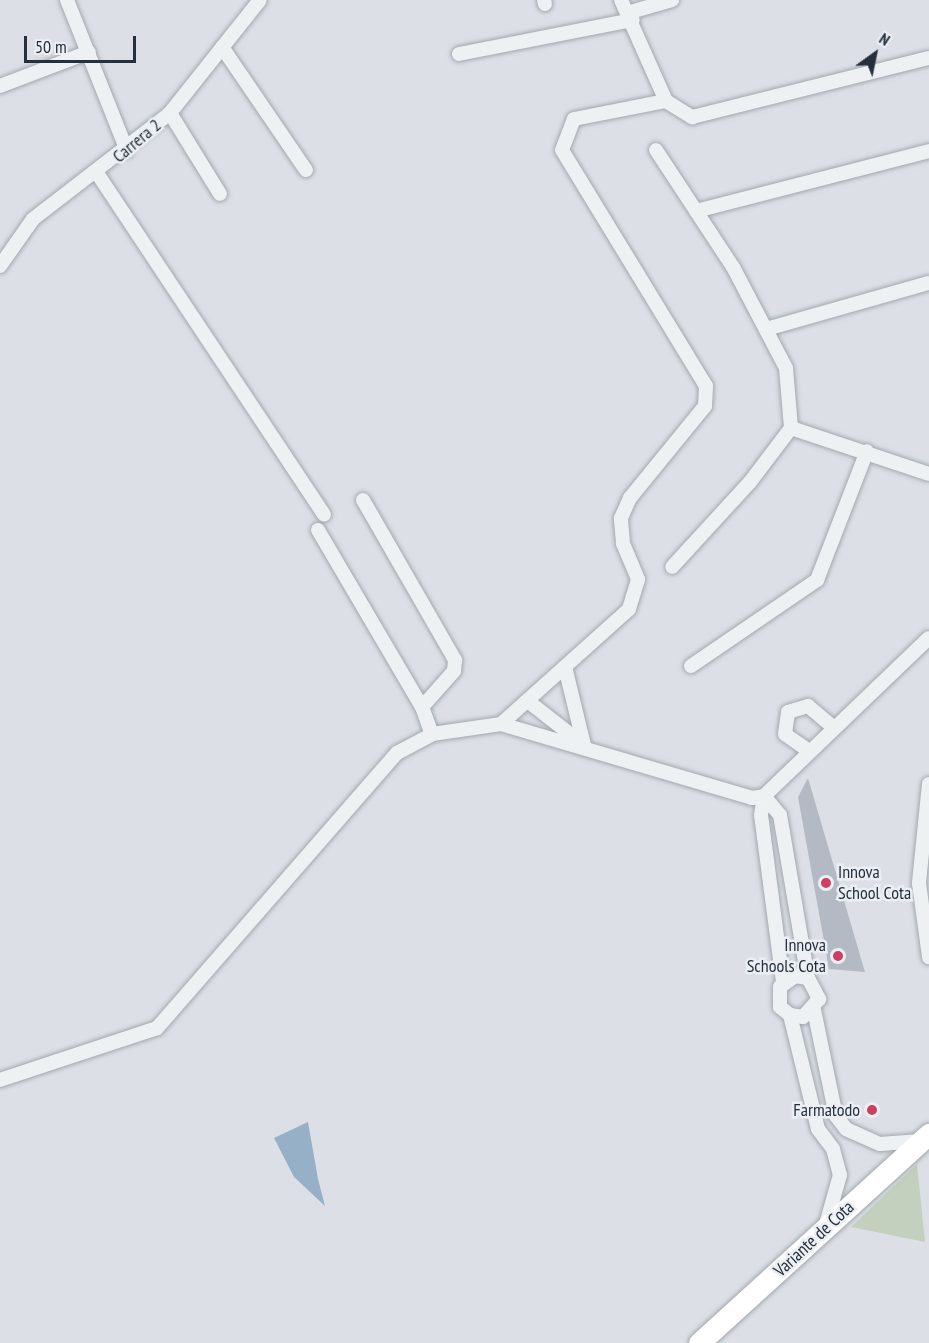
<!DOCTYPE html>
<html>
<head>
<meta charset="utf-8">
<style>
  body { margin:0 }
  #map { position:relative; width:929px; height:1343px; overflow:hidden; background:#dce0e6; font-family:"PT Sans Narrow",sans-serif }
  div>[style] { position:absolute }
  .green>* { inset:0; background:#c3d0bd }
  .water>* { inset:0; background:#96b1c7 }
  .building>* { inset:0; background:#b3bac3 }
  .roads { filter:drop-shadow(0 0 2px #a2a8b0) drop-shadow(0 0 2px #a2a8b0) }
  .street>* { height:14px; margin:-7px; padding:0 7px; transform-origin:7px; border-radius:7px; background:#eef1f4 }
  .primary>* { height:21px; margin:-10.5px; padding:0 10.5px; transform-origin:10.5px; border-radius:10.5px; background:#fff }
  .dots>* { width:16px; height:16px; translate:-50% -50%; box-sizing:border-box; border:3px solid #ebeff4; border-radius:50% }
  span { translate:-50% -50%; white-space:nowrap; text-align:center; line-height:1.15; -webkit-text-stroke:5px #ebeff4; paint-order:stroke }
  .street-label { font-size:18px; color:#26303c }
  .poi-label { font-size:18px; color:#26303c }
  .left { translate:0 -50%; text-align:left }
  .right { translate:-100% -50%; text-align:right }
  .north { position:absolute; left:845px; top:24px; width:60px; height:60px; -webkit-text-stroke:4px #ebeff4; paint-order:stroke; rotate:33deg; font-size:16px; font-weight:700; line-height:24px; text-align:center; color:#26303c }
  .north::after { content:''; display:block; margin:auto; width:21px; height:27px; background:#26303c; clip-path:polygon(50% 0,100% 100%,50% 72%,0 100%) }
  .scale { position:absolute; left:24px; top:36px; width:112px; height:27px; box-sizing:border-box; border:3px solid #26303c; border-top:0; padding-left:8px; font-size:18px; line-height:21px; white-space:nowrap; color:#26303c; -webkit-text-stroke:4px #ebeff4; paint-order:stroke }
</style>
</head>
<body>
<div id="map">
  <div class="green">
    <i style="clip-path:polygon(917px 1164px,925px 1242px,851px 1227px)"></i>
  </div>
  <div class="water">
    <i style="clip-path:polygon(308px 1122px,318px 1179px,325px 1206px,294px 1177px,274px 1138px)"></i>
  </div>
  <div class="building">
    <i style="clip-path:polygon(808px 778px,865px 972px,829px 969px,798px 797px)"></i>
  </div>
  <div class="roads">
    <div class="street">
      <i style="left:67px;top:0;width:162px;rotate:68.3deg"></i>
      <i style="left:544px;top:0;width:4px;rotate:76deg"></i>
      <i style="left:621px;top:0;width:111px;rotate:66deg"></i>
      <i style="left:666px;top:101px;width:31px;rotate:32deg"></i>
      <i style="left:692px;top:117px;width:244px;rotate:-14deg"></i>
      <i style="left:627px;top:13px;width:47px;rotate:-16.1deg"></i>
      <i style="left:222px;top:47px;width:149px;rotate:55.7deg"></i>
      <i style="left:459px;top:54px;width:177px;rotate:-11.1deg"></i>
      <i style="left:0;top:86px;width:95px;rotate:-20.9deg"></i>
      <i style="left:170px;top:113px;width:95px;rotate:58.3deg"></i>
      <i style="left:656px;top:150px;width:140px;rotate:56.7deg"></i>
      <i style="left:733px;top:267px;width:114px;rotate:62.3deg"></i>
      <i style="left:786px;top:368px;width:60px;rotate:85.2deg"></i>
      <i style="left:791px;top:428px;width:68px;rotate:127.2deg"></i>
      <i style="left:750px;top:482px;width:115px;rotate:132.5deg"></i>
      <i style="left:97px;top:173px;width:410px;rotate:56.4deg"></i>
      <i style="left:696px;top:211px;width:241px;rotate:-14.4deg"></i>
      <i style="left:0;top:266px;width:57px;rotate:-54.9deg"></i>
      <i style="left:33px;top:219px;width:173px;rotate:-37.7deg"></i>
      <i style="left:170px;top:113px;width:144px;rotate:-51.5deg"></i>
      <i style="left:766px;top:329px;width:169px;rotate:-15.8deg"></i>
      <i style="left:791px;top:428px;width:145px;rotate:18.4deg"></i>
      <i style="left:363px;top:500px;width:185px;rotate:60.1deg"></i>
      <i style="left:455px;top:660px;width:11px;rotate:95deg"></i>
      <i style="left:454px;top:671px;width:48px;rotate:131.6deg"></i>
      <i style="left:422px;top:707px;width:29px;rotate:70deg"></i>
      <i style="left:318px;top:530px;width:205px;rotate:59.6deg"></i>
      <i style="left:691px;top:666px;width:153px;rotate:-34.3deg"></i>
      <i style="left:817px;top:580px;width:138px;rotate:-68.8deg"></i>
      <i style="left:565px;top:667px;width:80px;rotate:76.3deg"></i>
      <i style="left:529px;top:702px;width:65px;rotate:38.1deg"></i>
      <i style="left:501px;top:724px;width:262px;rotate:16.4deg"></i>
      <i style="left:752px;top:798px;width:12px;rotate:-9deg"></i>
      <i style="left:809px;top:751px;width:29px;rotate:-145deg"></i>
      <i style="left:785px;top:734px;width:22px;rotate:-82deg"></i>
      <i style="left:788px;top:712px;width:21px;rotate:-17deg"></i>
      <i style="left:808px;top:706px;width:34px;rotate:40deg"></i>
      <i style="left:929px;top:784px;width:100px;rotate:95.8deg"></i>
      <i style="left:919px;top:883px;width:75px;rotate:82.3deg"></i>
      <i style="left:764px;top:796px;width:25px;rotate:50deg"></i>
      <i style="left:780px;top:815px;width:165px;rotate:80.3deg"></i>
      <i style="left:808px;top:978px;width:24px;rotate:62deg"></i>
      <i style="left:819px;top:999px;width:24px;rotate:132deg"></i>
      <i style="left:803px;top:1017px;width:13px;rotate:-171deg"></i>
      <i style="left:790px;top:1015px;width:13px;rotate:-141deg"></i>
      <i style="left:780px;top:1007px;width:20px;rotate:-90deg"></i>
      <i style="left:780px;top:987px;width:19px;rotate:-36deg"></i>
      <i style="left:795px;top:976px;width:13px;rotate:9deg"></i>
      <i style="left:783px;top:982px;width:168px;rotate:-97.5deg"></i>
      <i style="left:761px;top:815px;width:19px;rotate:-81deg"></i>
      <i style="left:764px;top:796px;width:228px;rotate:-43.8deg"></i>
      <i style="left:814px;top:1010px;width:108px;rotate:78.3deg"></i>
      <i style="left:836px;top:1116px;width:16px;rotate:52deg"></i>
      <i style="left:846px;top:1129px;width:37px;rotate:24deg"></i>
      <i style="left:880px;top:1144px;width:40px;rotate:-4.3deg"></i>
      <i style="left:790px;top:1015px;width:117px;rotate:76.2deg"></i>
      <i style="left:818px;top:1129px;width:25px;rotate:53deg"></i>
      <i style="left:833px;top:1149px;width:27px;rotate:75deg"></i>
      <i style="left:840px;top:1175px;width:51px;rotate:105.9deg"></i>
      <i style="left:0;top:1080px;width:165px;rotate:-18.3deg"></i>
      <i style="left:157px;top:1028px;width:365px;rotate:-48.9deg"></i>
      <i style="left:397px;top:753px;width:40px;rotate:-28deg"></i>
      <i style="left:432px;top:734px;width:70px;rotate:-8.2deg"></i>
      <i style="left:501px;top:724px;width:172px;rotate:-41.9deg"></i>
      <i style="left:629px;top:609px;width:31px;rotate:-73deg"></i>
      <i style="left:638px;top:579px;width:39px;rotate:-113deg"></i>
      <i style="left:623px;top:543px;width:25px;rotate:-95deg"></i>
      <i style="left:621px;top:518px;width:22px;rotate:-66deg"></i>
      <i style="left:630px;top:498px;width:119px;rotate:-50.8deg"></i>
      <i style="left:705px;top:406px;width:20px;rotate:-87deg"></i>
      <i style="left:706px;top:386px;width:276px;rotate:-121.4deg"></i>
      <i style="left:562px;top:150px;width:33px;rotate:-69deg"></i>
      <i style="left:574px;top:119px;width:94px;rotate:-11.1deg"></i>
    </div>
    <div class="primary">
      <i style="left:699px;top:1343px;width:311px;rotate:-42.3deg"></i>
    </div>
  </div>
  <div class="dots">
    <i style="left:826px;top:883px;background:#cd3e60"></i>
    <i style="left:838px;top:956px;background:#cd3e60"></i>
    <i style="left:872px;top:1110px;background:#cd3e60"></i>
  </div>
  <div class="street-label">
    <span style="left:137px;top:141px;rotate:-40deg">Carrera 2</span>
    <span style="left:814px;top:1239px;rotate:-43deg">Variante de Cota</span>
  </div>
  <div class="poi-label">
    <span class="left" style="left:838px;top:883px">Innova<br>School Cota</span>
    <span class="right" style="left:826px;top:956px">Innova<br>Schools Cota</span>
    <span class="right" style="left:860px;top:1110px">Farmatodo</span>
  </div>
  <div class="north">N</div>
  <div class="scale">50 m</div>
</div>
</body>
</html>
